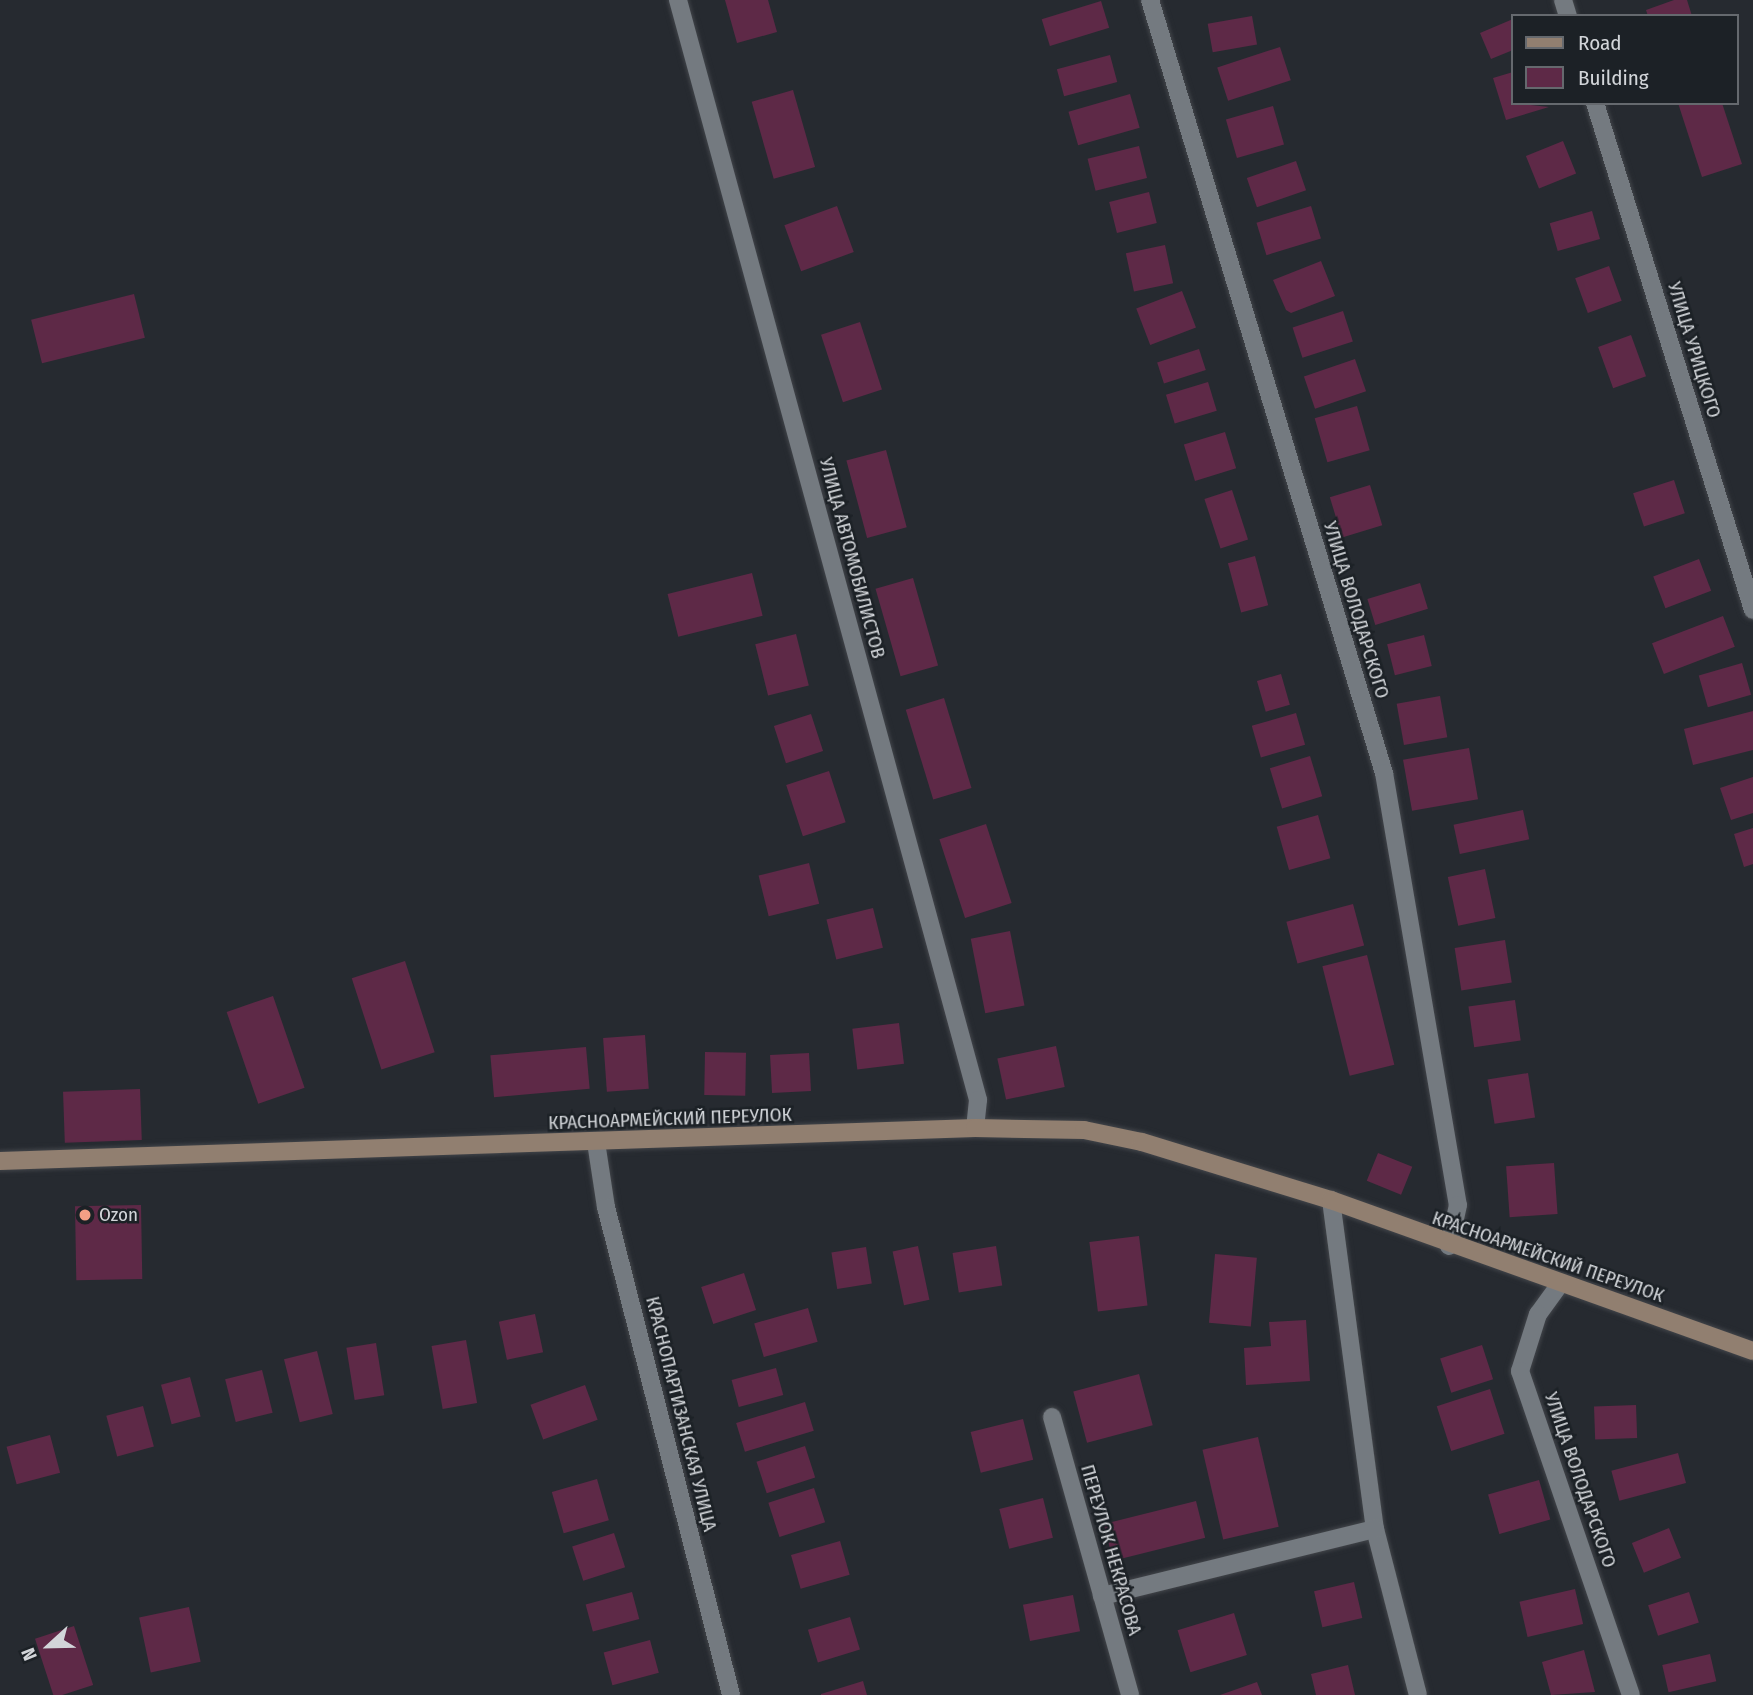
<!DOCTYPE html>
<html>
<head>
<meta charset="utf-8">
<style>
  body { margin:0 }
  #map { position:relative; width:1753px; height:1695px; overflow:hidden; background:#262a30; font-family:"Fira Sans Condensed",sans-serif }
  div>[style] { position:absolute }
  .building>* { inset:0; background:#5e2947; transform-origin:0 0 }
  .roads { filter:drop-shadow(0 0 2px #42454a) drop-shadow(0 0 2px #42454a) }
  .street>* { height:18px; margin:-9px; padding:0 9px; transform-origin:9px; border-radius:9px; background:#747a80 }
  .secondary>* { height:18px; margin:-9px; padding:0 9px; transform-origin:9px; border-radius:9px; background:#917f70 }
  .dots>* { width:19px; height:19px; translate:-50% -50%; box-sizing:border-box; border:4px solid #1c2126; border-radius:50% }
  span { translate:-50% -50%; white-space:nowrap; text-align:center; line-height:1.15; -webkit-text-stroke:5px #1c2126; paint-order:stroke }
  .street-label { font-size:19px; color:#d2d5d9 }
  .poi-label { font-size:19px; color:#d2d5d9 }
  .left { translate:0 -50%; text-align:left }
  .legend { position:absolute; left:1511px; top:14px; width:228px; height:91px; box-sizing:border-box; background:#1c2126; border:2px solid #65696e; margin:0; padding:9px 12px; list-style:none; font-size:21px; color:#d2d5d9 }
  .legend li { display:flex; align-items:center; gap:14px; height:35px }
  .legend b { width:35px; border:2px solid #65696e }
  .north { position:absolute; left:14px; top:1611px; width:70px; height:70px; -webkit-text-stroke:5px #1c2126; paint-order:stroke; rotate:248deg; font-size:19px; font-weight:700; line-height:28px; text-align:center; color:#d2d5d9 }
  .north::after { content:''; display:block; margin:auto; width:24px; height:32px; background:#d2d5d9; clip-path:polygon(50% 0,100% 100%,50% 72%,0 100%) }
</style>
</head>
<body>
<div id="map">
  <div class="building">
    <i style="clip-path:polygon(725px 0,768px 0,777px 32px,737px 43px)"></i>
    <i style="clip-path:polygon(1674px 0,1687px 0,1692px 16px,1648px 16px,1646px 10px)"></i>
    <i style="left:1101px;top:1px;width:28px;height:62px;rotate:73deg"></i>
    <i style="left:1252px;top:16px;width:29px;height:45px;rotate:80deg"></i>
    <i style="clip-path:polygon(1513px 19px,1513px 50px,1491px 59px,1480px 33px)"></i>
    <i style="left:1280px;top:47px;width:35px;height:66px;rotate:72deg"></i>
    <i style="left:1110px;top:55px;width:28px;height:55px;rotate:75deg"></i>
    <i style="clip-path:polygon(1513px 72px,1513px 103px,1549px 107px,1506px 120px,1493px 78px)"></i>
    <i style="left:793px;top:90px;width:80px;height:43px;rotate:74deg"></i>
    <i style="left:1130px;top:94px;width:35px;height:64px;rotate:74deg"></i>
    <i style="clip-path:polygon(1678px 103px,1722px 103px,1742px 164px,1702px 177px)"></i>
    <i style="left:1273px;top:106px;width:40px;height:49px;rotate:74deg"></i>
    <i style="left:1563px;top:141px;width:35px;height:40px;rotate:68deg"></i>
    <i style="left:1139px;top:146px;width:33px;height:53px;rotate:76deg"></i>
    <i style="left:1296px;top:161px;width:31px;height:52px;rotate:71deg"></i>
    <i style="left:1149px;top:192px;width:32px;height:41px;rotate:76deg"></i>
    <i style="left:837px;top:206px;width:49px;height:56px;rotate:70deg"></i>
    <i style="left:1311px;top:206px;width:34px;height:57px;rotate:73deg"></i>
    <i style="left:1592px;top:211px;width:29px;height:44px;rotate:74deg"></i>
    <i style="left:1165px;top:245px;width:39px;height:40px;rotate:78deg"></i>
    <i style="clip-path:polygon(1321px 261px,1335px 296px,1291px 313px,1286px 310px,1273px 280px)"></i>
    <i style="left:1609px;top:266px;width:37px;height:36px;rotate:70deg"></i>
    <i style="left:1182px;top:291px;width:39px;height:49px;rotate:69deg"></i>
    <i style="left:134px;top:294px;width:45px;height:106px;rotate:76deg"></i>
    <i style="left:1343px;top:311px;width:32px;height:53px;rotate:72deg"></i>
    <i style="left:860px;top:322px;width:71px;height:41px;rotate:72deg"></i>
    <i style="left:1631px;top:335px;width:44px;height:35px;rotate:70deg"></i>
    <i style="left:1199px;top:349px;width:22px;height:44px;rotate:72deg"></i>
    <i style="left:1355px;top:359px;width:34px;height:54px;rotate:71deg"></i>
    <i style="left:1208px;top:382px;width:30px;height:44px;rotate:73deg"></i>
    <i style="left:1357px;top:406px;width:46px;height:44px;rotate:74deg"></i>
    <i style="left:1225px;top:432px;width:38px;height:43px;rotate:73deg"></i>
    <i style="left:886px;top:450px;width:80px;height:41px;rotate:75deg"></i>
    <i style="left:1674px;top:480px;width:35px;height:43px;rotate:72deg"></i>
    <i style="left:1370px;top:485px;width:42px;height:42px;rotate:73deg"></i>
    <i style="left:1232px;top:490px;width:52px;height:29px;rotate:72deg"></i>
    <i style="left:1255px;top:556px;width:51px;height:28px;rotate:75deg"></i>
    <i style="left:1699px;top:559px;width:34px;height:49px;rotate:69deg"></i>
    <i style="left:752px;top:573px;width:44px;height:87px;rotate:76deg"></i>
    <i style="left:913px;top:578px;width:91px;height:39px;rotate:74deg"></i>
    <i style="left:1420px;top:583px;width:27px;height:55px;rotate:73deg"></i>
    <i style="left:1723px;top:616px;width:33px;height:76px;rotate:69deg"></i>
    <i style="left:796px;top:634px;width:53px;height:42px;rotate:76deg"></i>
    <i style="left:1424px;top:635px;width:32px;height:38px;rotate:76deg"></i>
    <i style="left:1742px;top:663px;width:33px;height:45px;rotate:74deg"></i>
    <i style="left:1281px;top:674px;width:32px;height:25px;rotate:74deg"></i>
    <i style="left:1440px;top:696px;width:42px;height:44px;rotate:80deg"></i>
    <i style="left:944px;top:698px;width:94px;height:40px;rotate:73deg"></i>
    <i style="clip-path:polygon(1753px 711px,1753px 750px,1693px 765px,1684px 729px)"></i>
    <i style="left:1296px;top:713px;width:33px;height:46px;rotate:74deg"></i>
    <i style="left:811px;top:714px;width:39px;height:39px;rotate:72deg"></i>
    <i style="left:1469px;top:748px;width:52px;height:67px;rotate:80deg"></i>
    <i style="left:1310px;top:756px;width:42px;height:42px;rotate:73deg"></i>
    <i style="left:829px;top:771px;width:54px;height:45px;rotate:72deg"></i>
    <i style="clip-path:polygon(1753px 777px,1753px 813px,1731px 820px,1720px 788px)"></i>
    <i style="left:1523px;top:810px;width:30px;height:71px;rotate:78deg"></i>
    <i style="left:1318px;top:815px;width:45px;height:43px;rotate:74deg"></i>
    <i style="left:986px;top:824px;width:83px;height:49px;rotate:72deg"></i>
    <i style="clip-path:polygon(1753px 828px,1753px 864px,1744px 867px,1734px 834px)"></i>
    <i style="left:809px;top:863px;width:42px;height:52px;rotate:76deg"></i>
    <i style="left:1485px;top:869px;width:50px;height:38px;rotate:78deg"></i>
    <i style="left:1353px;top:904px;width:43px;height:69px;rotate:75deg"></i>
    <i style="left:873px;top:908px;width:41px;height:48px;rotate:76deg"></i>
    <i style="left:1010px;top:931px;width:76px;height:40px;rotate:79deg"></i>
    <i style="left:1505px;top:940px;width:43px;height:51px;rotate:81deg"></i>
    <i style="left:1367px;top:955px;width:113px;height:46px;rotate:76deg"></i>
    <i style="left:405px;top:961px;width:96px;height:56px;rotate:72deg"></i>
    <i style="left:273px;top:996px;width:97px;height:49px;rotate:71deg"></i>
    <i style="left:1515px;top:1000px;width:41px;height:47px;rotate:82deg"></i>
    <i style="left:899px;top:1023px;width:41px;height:47px;rotate:83deg"></i>
    <i style="left:645px;top:1035px;width:54px;height:42px;rotate:86deg"></i>
    <i style="left:1056px;top:1046px;width:42px;height:60px;rotate:78deg"></i>
    <i style="left:586px;top:1047px;width:42px;height:96px;rotate:85deg"></i>
    <i style="left:705px;top:1052px;width:41px;height:43px;rotate:1deg"></i>
    <i style="left:809px;top:1053px;width:38px;height:39px;rotate:87deg"></i>
    <i style="left:1528px;top:1073px;width:45px;height:41px;rotate:81deg"></i>
    <i style="left:140px;top:1089px;width:51px;height:77px;rotate:88deg"></i>
    <i style="left:1378px;top:1153px;width:37px;height:30px;rotate:22deg"></i>
    <i style="left:1554px;top:1163px;width:51px;height:48px;rotate:86deg"></i>
    <i style="left:141px;top:1205px;width:74px;height:66px;rotate:89deg"></i>
    <i style="left:1139px;top:1236px;width:70px;height:50px;rotate:83deg"></i>
    <i style="left:918px;top:1246px;width:55px;height:26px;rotate:78deg"></i>
    <i style="left:996px;top:1246px;width:40px;height:44px;rotate:81deg"></i>
    <i style="left:866px;top:1247px;width:37px;height:35px;rotate:81deg"></i>
    <i style="left:1215px;top:1254px;width:42px;height:69px;rotate:5deg"></i>
    <i style="left:744px;top:1273px;width:39px;height:45px;rotate:72deg"></i>
    <i style="left:808px;top:1308px;width:35px;height:56px;rotate:74deg"></i>
    <i style="left:535px;top:1314px;width:39px;height:37px;rotate:78deg"></i>
    <i style="clip-path:polygon(1306px 1320px,1310px 1381px,1246px 1385px,1244px 1348px,1271px 1346px,1269px 1322px)"></i>
    <i style="left:466px;top:1340px;width:64px;height:35px;rotate:80deg"></i>
    <i style="left:376px;top:1343px;width:53px;height:30px;rotate:81deg"></i>
    <i style="left:1482px;top:1345px;width:36px;height:44px;rotate:72deg"></i>
    <i style="left:317px;top:1351px;width:65px;height:34px;rotate:76deg"></i>
    <i style="left:776px;top:1368px;width:28px;height:46px;rotate:75deg"></i>
    <i style="left:262px;top:1370px;width:44px;height:38px;rotate:76deg"></i>
    <i style="left:1139px;top:1374px;width:53px;height:68px;rotate:75deg"></i>
    <i style="left:190px;top:1377px;width:41px;height:30px;rotate:75deg"></i>
    <i style="left:585px;top:1385px;width:37px;height:58px;rotate:70deg"></i>
    <i style="left:1490px;top:1389px;width:47px;height:56px;rotate:72deg"></i>
    <i style="left:805px;top:1402px;width:30px;height:72px;rotate:73deg"></i>
    <i style="left:1636px;top:1405px;width:33px;height:42px;rotate:88deg"></i>
    <i style="left:143px;top:1406px;width:42px;height:38px;rotate:75deg"></i>
    <i style="left:1023px;top:1419px;width:42px;height:54px;rotate:76deg"></i>
    <i style="left:50px;top:1435px;width:39px;height:45px;rotate:75deg"></i>
    <i style="left:1258px;top:1437px;width:92px;height:57px;rotate:77deg"></i>
    <i style="left:805px;top:1446px;width:33px;height:51px;rotate:72deg"></i>
    <i style="left:1678px;top:1453px;width:31px;height:69px;rotate:75deg"></i>
    <i style="left:597px;top:1479px;width:43px;height:47px;rotate:74deg"></i>
    <i style="left:1539px;top:1480px;width:41px;height:53px;rotate:74deg"></i>
    <i style="left:814px;top:1488px;width:36px;height:48px;rotate:72deg"></i>
    <i style="left:1043px;top:1498px;width:41px;height:45px;rotate:76deg"></i>
    <i style="left:1196px;top:1501px;width:38px;height:95px;rotate:76deg"></i>
    <i style="left:1669px;top:1528px;width:32px;height:40px;rotate:68deg"></i>
    <i style="left:614px;top:1533px;width:36px;height:44px;rotate:72deg"></i>
    <i style="left:840px;top:1541px;width:35px;height:51px;rotate:74deg"></i>
    <i style="left:1354px;top:1582px;width:37px;height:41px;rotate:77deg"></i>
    <i style="left:1575px;top:1589px;width:36px;height:57px;rotate:77deg"></i>
    <i style="left:632px;top:1592px;width:28px;height:48px;rotate:75deg"></i>
    <i style="left:1689px;top:1592px;width:32px;height:43px;rotate:72deg"></i>
    <i style="left:1073px;top:1595px;width:37px;height:51px;rotate:79deg"></i>
    <i style="left:189px;top:1607px;width:56px;height:51px;rotate:78deg"></i>
    <i style="left:1234px;top:1613px;width:44px;height:59px;rotate:73deg"></i>
    <i style="left:850px;top:1617px;width:34px;height:44px;rotate:73deg"></i>
    <i style="left:74px;top:1626px;width:62px;height:41px;rotate:72deg"></i>
    <i style="left:650px;top:1640px;width:34px;height:48px;rotate:75deg"></i>
    <i style="clip-path:polygon(1584px 1650px,1595px 1692px,1551px 1695px,1542px 1662px)"></i>
    <i style="left:1710px;top:1654px;width:28px;height:49px;rotate:77deg"></i>
    <i style="clip-path:polygon(1348px 1665px,1355px 1695px,1316px 1695px,1311px 1674px)"></i>
    <i style="clip-path:polygon(863px 1681px,867px 1695px,821px 1695px,821px 1694px)"></i>
    <i style="clip-path:polygon(1257px 1682px,1262px 1695px,1220px 1695px)"></i>
  </div>
  <div class="roads">
    <div class="street">
      <i style="left:678px;top:0;width:1140px;rotate:74.74deg"></i>
      <i style="left:978px;top:1100px;width:28px;rotate:96deg"></i>
      <i style="left:1150px;top:0;width:808px;rotate:73.16deg"></i>
      <i style="left:1384px;top:773px;width:438px;rotate:80.3deg"></i>
      <i style="left:1458px;top:1205px;width:42px;rotate:102.4deg"></i>
      <i style="left:1563px;top:0;width:17px;rotate:73deg"></i>
      <i style="left:1595px;top:103px;width:531px;rotate:72.69deg"></i>
      <i style="left:596px;top:1142px;width:66px;rotate:81.3deg"></i>
      <i style="left:606px;top:1207px;width:504px;rotate:75.63deg"></i>
      <i style="left:1331px;top:1200px;width:332px;rotate:82.4deg"></i>
      <i style="left:1375px;top:1529px;width:171px;rotate:75.5deg"></i>
      <i style="left:1560px;top:1284px;width:37px;rotate:126deg"></i>
      <i style="left:1538px;top:1314px;width:60px;rotate:107.5deg"></i>
      <i style="left:1520px;top:1371px;width:342px;rotate:71.1deg"></i>
      <i style="left:1052px;top:1417px;width:289px;rotate:74.3deg"></i>
      <i style="left:1102px;top:1596px;width:281px;rotate:-13.8deg"></i>
    </div>
    <div class="secondary">
      <i style="left:0;top:1161px;width:976px;rotate:-1.94deg"></i>
      <i style="left:975px;top:1128px;width:109px;rotate:1.1deg"></i>
      <i style="left:1084px;top:1130px;width:59px;rotate:11.7deg"></i>
      <i style="left:1142px;top:1142px;width:198px;rotate:17.1deg"></i>
      <i style="left:1331px;top:1200px;width:448px;rotate:19.7deg"></i>
    </div>
  </div>
  <div class="dots">
    <i style="left:85px;top:1215px;background:#f39f85"></i>
  </div>
  <div class="street-label">
    <span style="left:1694px;top:350px;rotate:73deg">УЛИЦА УРИЦКОГО</span>
    <span style="left:852px;top:558px;rotate:75deg">УЛИЦА АВТОМОБИЛИСТОВ</span>
    <span style="left:1356px;top:610px;rotate:73deg">УЛИЦА ВОЛОДАРСКОГО</span>
    <span style="left:670px;top:1119px;rotate:-2deg">КРАСНОАРМЕЙСКИЙ ПЕРЕУЛОК</span>
    <span style="left:1548px;top:1257px;rotate:19deg">КРАСНОАРМЕЙСКИЙ ПЕРЕУЛОК</span>
    <span style="left:681px;top:1414px;rotate:76deg">КРАСНОПАРТИЗАНСКАЯ УЛИЦА</span>
    <span style="left:1580px;top:1480px;rotate:71deg">УЛИЦА ВОЛОДАРСКОГО</span>
    <span style="left:1111px;top:1550px;rotate:74deg">ПЕРЕУЛОК НЕКРАСОВА</span>
  </div>
  <div class="poi-label">
    <span class="left" style="left:99px;top:1215px">Ozon</span>
  </div>
  <ul class="legend">
  <li><b style="height:9px;background:#917f70"></b>Road</li>
  <li><b style="height:19px;background:#5e2947"></b>Building</li>
  </ul>
  <div class="north">N</div>
</div>
</body>
</html>
